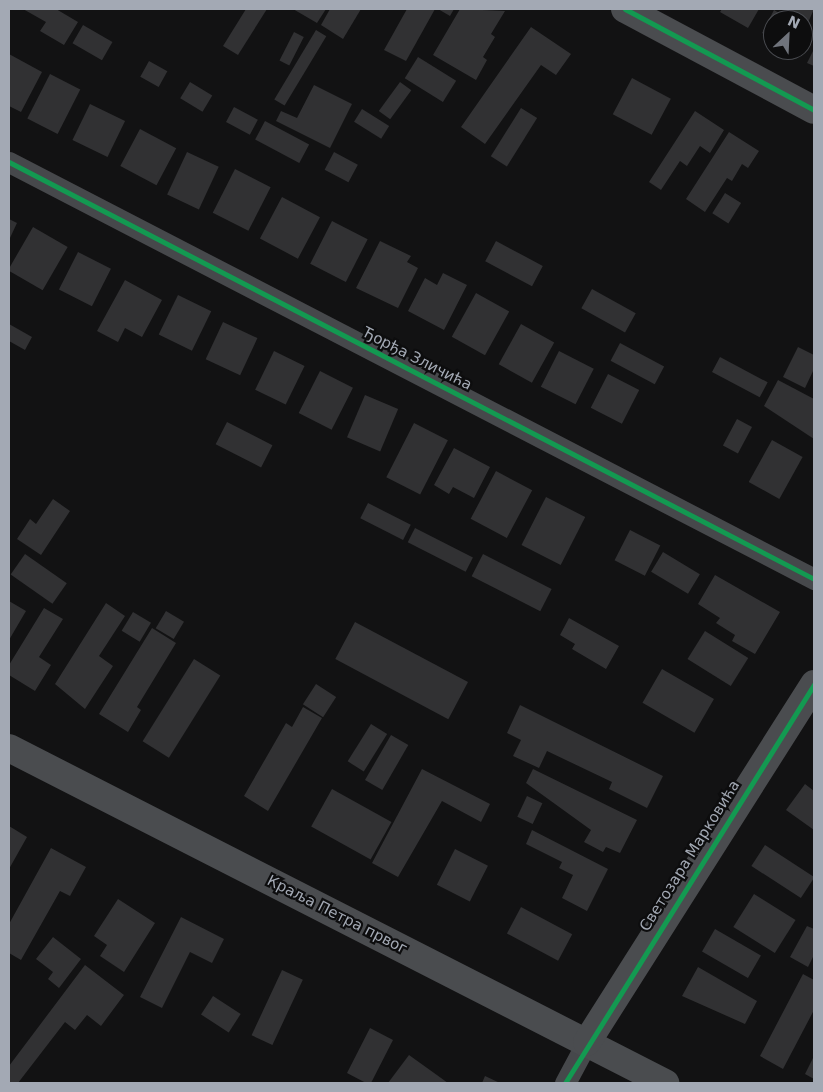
<!DOCTYPE html>
<html>
<head>
<meta charset="utf-8">
<style>
  body { margin:0 }
  #map { position:relative; width:823px; height:1092px; overflow:hidden; background:#121213; font-family:"DejaVu Sans",sans-serif }
  div>[style] { position:absolute }
  .building>* { inset:0; background:#313133; transform-origin:0 0 }
  .street>* { height:21px; margin:-10.5px; padding:0 10.5px; transform-origin:10.5px; border-radius:10.5px; background:#46484b }
  .secondary>* { height:28px; margin:-14px; padding:0 14px; transform-origin:14px; border-radius:14px; background:#4a4c4f }
  .cycleway>* { height:5px; margin:-2.5px; padding:0 2.5px; transform-origin:2.5px; border-radius:2.5px; background:#139951 }
  span { translate:-50% -50%; white-space:nowrap; text-align:center; line-height:1.15; -webkit-text-stroke:4.5px #0d0d0e; paint-order:stroke }
  .street-label { font-size:15px; color:#a3a9b4 }
  .frame { position:absolute; inset:0; border:10px solid #a3a9b4; pointer-events:none }
  .north { position:absolute; left:763px; top:10px; width:50px; height:50px; box-sizing:border-box; background:#0d0d0e; border:1px solid #494b50; border-radius:50%; rotate:25deg; font-size:14px; font-weight:700; line-height:20px; text-align:center; color:#a3a9b4 }
  .north::after { content:''; display:block; margin:auto; width:18px; height:22px; background:#70747c; clip-path:polygon(50% 0,100% 100%,50% 72%,0 100%) }
</style>
</head>
<body>
<div id="map">
  <div class="building">
    <i style="clip-path:polygon(23px 9px,56px 9px,78px 22px,64px 45px,40px 31px,46px 22px)"></i>
    <i style="clip-path:polygon(246px 9px,267px 9px,238px 55px,223px 46px)"></i>
    <i style="clip-path:polygon(293px 9px,326px 9px,317px 23px)"></i>
    <i style="clip-path:polygon(330px 9px,361px 9px,343px 39px,321px 25px)"></i>
    <i style="clip-path:polygon(407px 9px,435px 9px,406px 61px,384px 50px)"></i>
    <i style="clip-path:polygon(438px 9px,454px 9px,450px 16px)"></i>
    <i style="clip-path:polygon(460px 9px,505px 11px,491px 34px,495px 37px,483px 57px,487px 60px,476px 80px,433px 55px)"></i>
    <i style="clip-path:polygon(722px 9px,759px 9px,748px 28px,720px 12px)"></i>
    <i style="clip-path:polygon(791px 9px,814px 9px,803px 34px,803px 20px,773px 20px,773px 39px,762px 33px,774px 10px,786px 17px)"></i>
    <i style="left:83px;top:25px;width:34px;height:21px;rotate:30deg"></i>
    <i style="clip-path:polygon(531px 27px,571px 54px,556px 75px,541px 65px,485px 144px,461px 127px)"></i>
    <i style="left:316px;top:30px;width:12px;height:81px;rotate:31deg"></i>
    <i style="left:294px;top:32px;width:11px;height:32px;rotate:27deg"></i>
    <i style="clip-path:polygon(814px 49px,814px 66px,807px 63px)"></i>
    <i style="clip-path:polygon(9px 54px,42px 72px,21px 112px,9px 106px)"></i>
    <i style="left:418px;top:57px;width:45px;height:25px;rotate:32deg"></i>
    <i style="left:149px;top:61px;width:21px;height:18px;rotate:29deg"></i>
    <i style="left:50px;top:74px;width:34px;height:50px;rotate:27deg"></i>
    <i style="left:632px;top:78px;width:44px;height:41px;rotate:28deg"></i>
    <i style="left:190px;top:82px;width:26px;height:19px;rotate:31deg"></i>
    <i style="left:400px;top:82px;width:14px;height:36px;rotate:36deg"></i>
    <i style="clip-path:polygon(314px 85px,352px 104px,330px 148px,276px 121px,281px 111px,297px 118px)"></i>
    <i style="left:90px;top:104px;width:39px;height:40px;rotate:26deg"></i>
    <i style="left:234px;top:107px;width:27px;height:17px;rotate:28deg"></i>
    <i style="left:521px;top:108px;width:19px;height:57px;rotate:32deg"></i>
    <i style="left:362px;top:109px;width:32px;height:15px;rotate:32deg"></i>
    <i style="clip-path:polygon(695px 111px,724px 130px,710px 153px,700px 146px,687px 166px,680px 161px,661px 190px,649px 182px)"></i>
    <i style="left:265px;top:121px;width:50px;height:21px;rotate:28deg"></i>
    <i style="left:140px;top:129px;width:41px;height:42px;rotate:28deg"></i>
    <i style="clip-path:polygon(729px 132px,759px 151px,748px 168px,742px 164px,732px 181px,727px 178px,705px 212px,686px 199px)"></i>
    <i style="left:187px;top:152px;width:35px;height:47px;rotate:25deg"></i>
    <i style="left:334px;top:152px;width:27px;height:20px;rotate:28deg"></i>
    <i style="left:235px;top:169px;width:40px;height:49px;rotate:27deg"></i>
    <i style="left:725px;top:193px;width:19px;height:24px;rotate:32deg"></i>
    <i style="left:282px;top:197px;width:43px;height:47px;rotate:28deg"></i>
    <i style="clip-path:polygon(9px 219px,17px 223px,9px 240px)"></i>
    <i style="left:332px;top:221px;width:40px;height:48px;rotate:27deg"></i>
    <i style="left:33px;top:227px;width:40px;height:50px;rotate:30deg"></i>
    <i style="clip-path:polygon(380px 241px,411px 256px,407px 262px,418px 268px,398px 308px,356px 288px)"></i>
    <i style="left:496px;top:241px;width:53px;height:23px;rotate:28deg"></i>
    <i style="left:78px;top:252px;width:37px;height:42px;rotate:27deg"></i>
    <i style="clip-path:polygon(443px 273px,467px 285px,444px 330px,408px 311px,425px 278px,437px 285px)"></i>
    <i style="clip-path:polygon(125px 280px,162px 300px,142px 337px,125px 328px,118px 342px,97px 331px)"></i>
    <i style="left:592px;top:289px;width:50px;height:22px;rotate:29deg"></i>
    <i style="left:476px;top:293px;width:38px;height:50px;rotate:29deg"></i>
    <i style="left:178px;top:295px;width:37px;height:44px;rotate:26deg"></i>
    <i style="left:223px;top:322px;width:38px;height:41px;rotate:25deg"></i>
    <i style="clip-path:polygon(9px 324px,32px 337px,25px 350px,9px 341px)"></i>
    <i style="left:521px;top:324px;width:38px;height:46px;rotate:29deg"></i>
    <i style="left:620px;top:343px;width:50px;height:20px;rotate:28deg"></i>
    <i style="clip-path:polygon(798px 347px,814px 355px,814px 369px,805px 388px,783px 377px)"></i>
    <i style="left:274px;top:351px;width:34px;height:43px;rotate:26deg"></i>
    <i style="left:559px;top:351px;width:39px;height:40px;rotate:27deg"></i>
    <i style="left:720px;top:357px;width:54px;height:17px;rotate:28deg"></i>
    <i style="left:320px;top:371px;width:37px;height:47px;rotate:27deg"></i>
    <i style="left:608px;top:374px;width:35px;height:38px;rotate:27deg"></i>
    <i style="clip-path:polygon(778px 380px,814px 399px,814px 439px,764px 406px)"></i>
    <i style="left:365px;top:395px;width:36px;height:46px;rotate:23deg"></i>
    <i style="left:737px;top:419px;width:17px;height:30px;rotate:28deg"></i>
    <i style="left:227px;top:422px;width:51px;height:25px;rotate:27deg"></i>
    <i style="left:414px;top:423px;width:38px;height:61px;rotate:27deg"></i>
    <i style="left:772px;top:440px;width:35px;height:48px;rotate:29deg"></i>
    <i style="clip-path:polygon(454px 448px,490px 467px,474px 498px,453px 487px,449px 494px,434px 485px)"></i>
    <i style="left:496px;top:471px;width:41px;height:54px;rotate:28deg"></i>
    <i style="left:546px;top:497px;width:44px;height:54px;rotate:27deg"></i>
    <i style="clip-path:polygon(53px 499px,70px 511px,41px 555px,17px 539px,30px 519px,36px 524px)"></i>
    <i style="left:368px;top:503px;width:48px;height:17px;rotate:27deg"></i>
    <i style="left:415px;top:528px;width:65px;height:16px;rotate:27deg"></i>
    <i style="left:630px;top:530px;width:34px;height:34px;rotate:27deg"></i>
    <i style="left:663px;top:552px;width:43px;height:23px;rotate:31deg"></i>
    <i style="left:25px;top:554px;width:51px;height:25px;rotate:35deg"></i>
    <i style="left:483px;top:554px;width:77px;height:25px;rotate:27deg"></i>
    <i style="clip-path:polygon(715px 575px,780px 612px,755px 654px,732px 641px,735px 635px,716px 623px,720px 618px,698px 604px)"></i>
    <i style="clip-path:polygon(9px 601px,26px 611px,9px 640px)"></i>
    <i style="clip-path:polygon(106px 603px,125px 616px,99px 656px,113px 666px,85px 709px,55px 684px)"></i>
    <i style="clip-path:polygon(44px 608px,63px 619px,39px 657px,51px 665px,35px 691px,9px 675px,9px 665px)"></i>
    <i style="left:166px;top:611px;width:21px;height:20px;rotate:31deg"></i>
    <i style="left:133px;top:612px;width:21px;height:22px;rotate:31deg"></i>
    <i style="clip-path:polygon(569px 618px,619px 646px,606px 669px,572px 649px,575px 644px,560px 635px)"></i>
    <i style="left:355px;top:622px;width:128px;height:42px;rotate:28deg"></i>
    <i style="clip-path:polygon(152px 628px,176px 643px,137px 707px,141px 710px,128px 732px,99px 714px)"></i>
    <i style="left:705px;top:631px;width:51px;height:33px;rotate:32deg"></i>
    <i style="left:194px;top:659px;width:31px;height:97px;rotate:32deg"></i>
    <i style="left:662px;top:669px;width:60px;height:39px;rotate:30deg"></i>
    <i style="left:316px;top:684px;width:24px;height:24px;rotate:33deg"></i>
    <i style="clip-path:polygon(520px 705px,663px 776px,647px 808px,609px 789px,612px 782px,547px 751px,539px 768px,513px 756px,521px 740px,507px 733px)"></i>
    <i style="clip-path:polygon(303px 707px,322px 718px,268px 811px,244px 796px,286px 723px,292px 727px)"></i>
    <i style="left:371px;top:724px;width:19px;height:44px;rotate:32deg"></i>
    <i style="left:391px;top:735px;width:20px;height:52px;rotate:30deg"></i>
    <i style="clip-path:polygon(422px 769px,490px 804px,481px 822px,442px 801px,398px 877px,372px 863px)"></i>
    <i style="clip-path:polygon(533px 769px,637px 820px,620px 853px,606px 847px,603px 852px,584px 842px,591px 830px,526px 783px)"></i>
    <i style="clip-path:polygon(805px 784px,814px 791px,814px 830px,786px 810px)"></i>
    <i style="left:332px;top:789px;width:68px;height:43px;rotate:29deg"></i>
    <i style="left:527px;top:796px;width:17px;height:23px;rotate:25deg"></i>
    <i style="clip-path:polygon(9px 826px,27px 837px,9px 869px)"></i>
    <i style="clip-path:polygon(532px 830px,608px 869px,587px 911px,562px 898px,573px 875px,559px 868px,562px 862px,526px 844px)"></i>
    <i style="left:765px;top:845px;width:59px;height:25px;rotate:33deg"></i>
    <i style="clip-path:polygon(51px 848px,86px 867px,70px 896px,60px 891px,21px 960px,9px 953px,9px 924px)"></i>
    <i style="left:455px;top:849px;width:37px;height:40px;rotate:27deg"></i>
    <i style="left:754px;top:894px;width:49px;height:39px;rotate:32deg"></i>
    <i style="clip-path:polygon(118px 899px,155px 923px,124px 972px,100px 956px,107px 945px,94px 936px)"></i>
    <i style="left:521px;top:907px;width:58px;height:30px;rotate:28deg"></i>
    <i style="clip-path:polygon(181px 917px,224px 939px,212px 963px,190px 952px,162px 1008px,140px 997px)"></i>
    <i style="clip-path:polygon(807px 926px,814px 929px,814px 955px,808px 967px,790px 957px)"></i>
    <i style="left:715px;top:929px;width:53px;height:26px;rotate:30deg"></i>
    <i style="clip-path:polygon(53px 937px,81px 959px,59px 988px,48px 979px,53px 972px,36px 959px)"></i>
    <i style="clip-path:polygon(85px 965px,124px 995px,101px 1026px,87px 1015px,75px 1030px,65px 1022px,18px 1083px,9px 1083px,9px 1066px)"></i>
    <i style="clip-path:polygon(698px 967px,757px 1001px,745px 1024px,682px 996px)"></i>
    <i style="left:282px;top:970px;width:23px;height:72px;rotate:25deg"></i>
    <i style="clip-path:polygon(803px 974px,814px 980px,814px 1010px,783px 1069px,760px 1056px)"></i>
    <i style="left:213px;top:996px;width:33px;height:22px;rotate:33deg"></i>
    <i style="clip-path:polygon(370px 1028px,393px 1040px,371px 1083px,366px 1083px,347px 1073px)"></i>
    <i style="clip-path:polygon(409px 1055px,448px 1083px,388px 1083px)"></i>
    <i style="clip-path:polygon(814px 1056px,814px 1079px,805px 1074px)"></i>
    <i style="clip-path:polygon(485px 1076px,500px 1083px,482px 1083px)"></i>
  </div>
  <div class="street">
    <i style="left:9px;top:162px;width:907px;rotate:27.38deg"></i>
    <i style="left:565px;top:1083px;width:47px;rotate:-61.8deg"></i>
  </div>
  <div class="secondary">
    <i style="left:625px;top:9px;width:214px;rotate:28.1deg"></i>
    <i style="left:9px;top:748px;width:737px;rotate:27.05deg"></i>
    <i style="left:587px;top:1042px;width:424px;rotate:-57.6deg"></i>
  </div>
  <div class="cycleway">
    <i style="left:625px;top:9px;width:214px;rotate:28.1deg"></i>
    <i style="left:9px;top:162px;width:907px;rotate:27.38deg"></i>
    <i style="left:565px;top:1083px;width:470px;rotate:-58deg"></i>
  </div>
  <div class="street-label">
    <span style="left:417px;top:359px;rotate:27deg">Ђорђа Зличића</span>
    <span style="left:690px;top:856px;rotate:-58deg">Светозара Марковића</span>
    <span style="left:337px;top:915px;rotate:27deg">Краља Петра првог</span>
  </div>
  <div class="frame"></div>
  <div class="north">N</div>
</div>
</body>
</html>
